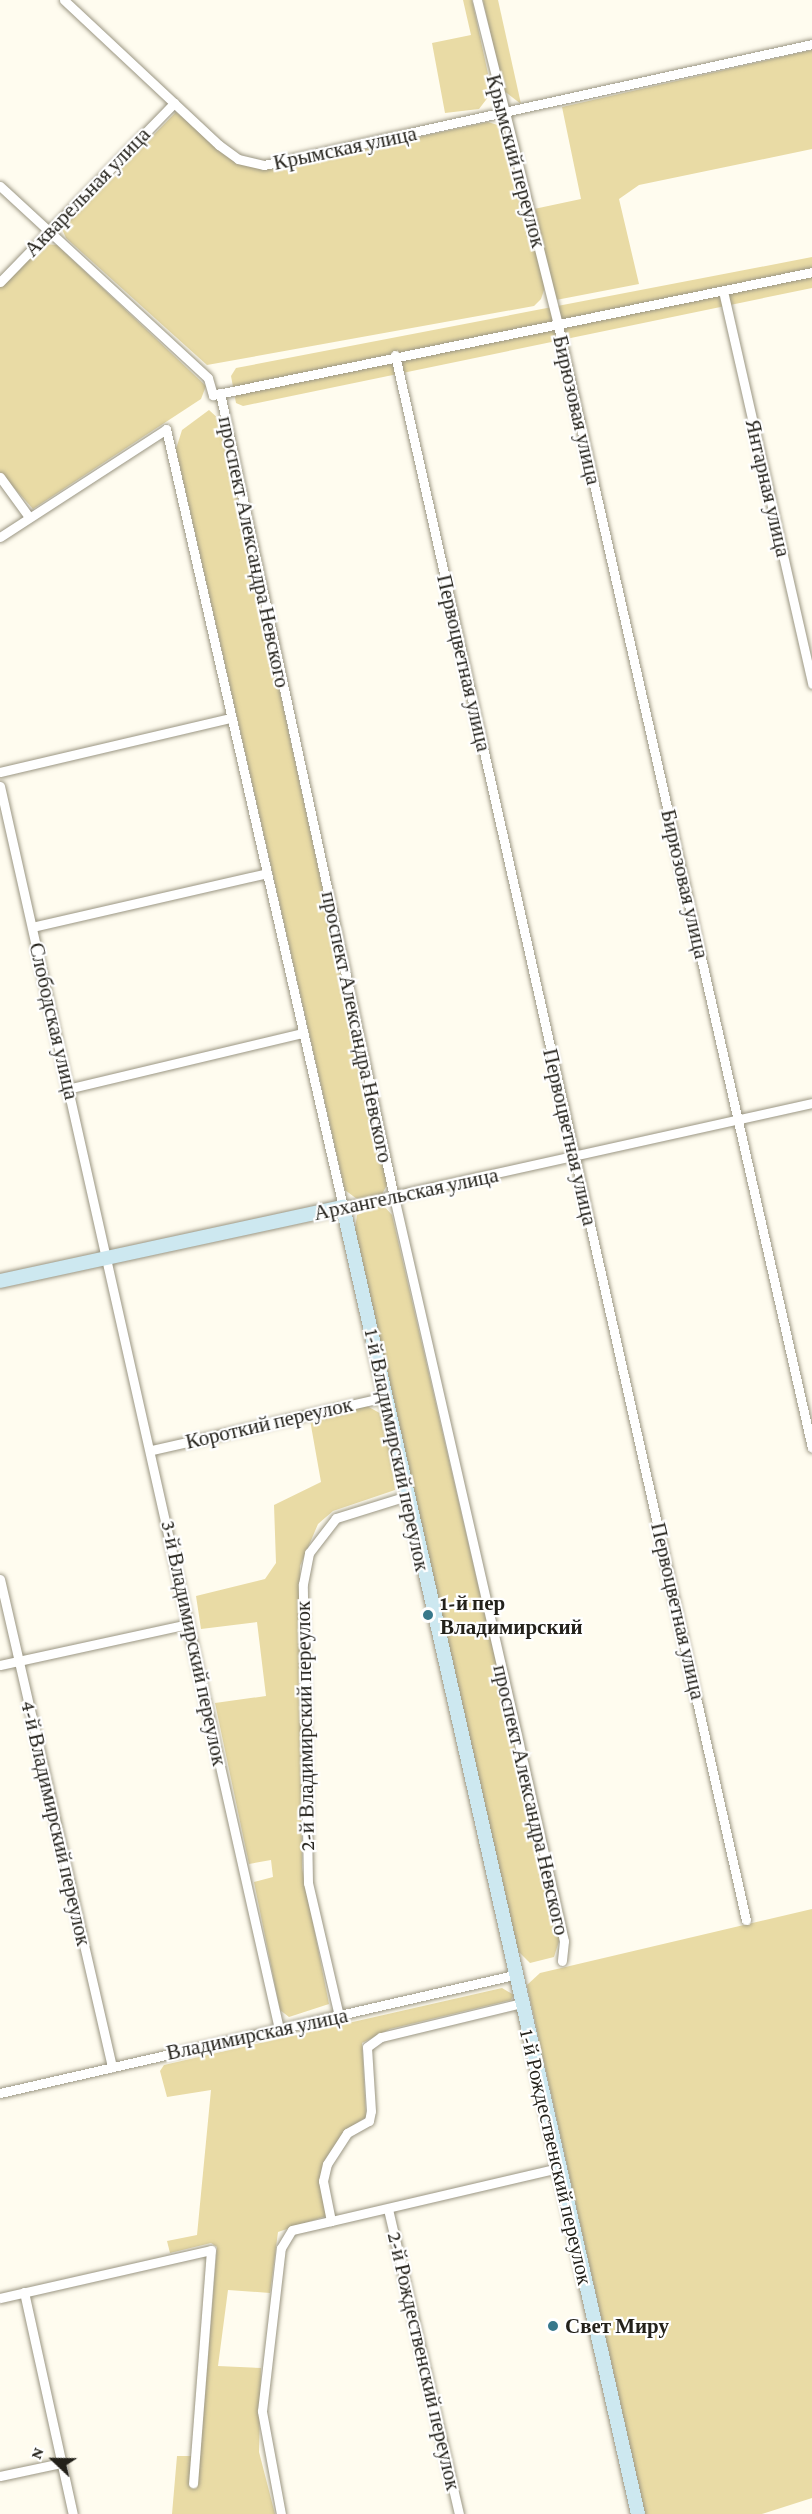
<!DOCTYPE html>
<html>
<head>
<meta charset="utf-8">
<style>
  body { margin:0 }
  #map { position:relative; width:812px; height:2514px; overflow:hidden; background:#fffcef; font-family:"Crimson Pro",serif }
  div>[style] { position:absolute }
  .green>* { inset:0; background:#e9dba5 }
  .roads { filter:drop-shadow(0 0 2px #9b9683) drop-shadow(0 0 2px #9b9683) }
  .street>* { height:9px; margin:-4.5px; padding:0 4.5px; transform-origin:4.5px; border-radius:4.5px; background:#fff }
  .secondary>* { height:14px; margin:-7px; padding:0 7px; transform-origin:7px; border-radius:7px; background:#cde8f0 }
  .dots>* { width:16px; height:16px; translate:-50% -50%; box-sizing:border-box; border:3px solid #fff; border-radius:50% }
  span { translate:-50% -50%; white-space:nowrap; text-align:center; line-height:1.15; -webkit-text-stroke:4.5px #fff; paint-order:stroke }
  .street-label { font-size:21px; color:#23211a }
  .poi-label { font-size:21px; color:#23211a; font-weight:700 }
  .left { translate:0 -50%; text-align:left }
  .north { position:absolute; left:24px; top:2430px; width:60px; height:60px; -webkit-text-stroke:4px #fff; paint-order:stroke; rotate:292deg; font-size:16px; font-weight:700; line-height:24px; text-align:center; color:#23211a }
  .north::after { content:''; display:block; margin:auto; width:21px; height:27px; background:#23211a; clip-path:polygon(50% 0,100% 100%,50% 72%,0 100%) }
</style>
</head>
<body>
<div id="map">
  <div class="green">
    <i style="clip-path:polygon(463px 0,472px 0,492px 92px,479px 109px,445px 113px,432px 43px,471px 35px)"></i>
    <i style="clip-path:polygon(483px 0,498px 0,521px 104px,503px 90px)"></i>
    <i style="clip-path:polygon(812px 50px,812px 149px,639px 185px,619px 199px,639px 284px,556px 300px,534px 209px,581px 199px,562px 107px)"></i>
    <i style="clip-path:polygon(176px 112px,231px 159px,272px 169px,488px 122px,504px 127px,545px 287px,541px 299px,534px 306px,207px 365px,66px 238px,62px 229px)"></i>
    <i style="clip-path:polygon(45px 244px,57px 245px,206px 386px,201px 399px,33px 509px,0 472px,0 286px)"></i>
    <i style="clip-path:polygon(812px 257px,812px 288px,243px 406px,236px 403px,231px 376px,236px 368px)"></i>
    <i style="clip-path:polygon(209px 410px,221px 421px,387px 1185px,381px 1196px,357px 1199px,345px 1190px,176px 449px,182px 430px)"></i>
    <i style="clip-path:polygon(383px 1205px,392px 1215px,560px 1938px,554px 1957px,530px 1963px,515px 1948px,355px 1229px,357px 1215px)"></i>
    <i style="clip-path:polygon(367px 1406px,385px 1416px,395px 1490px,333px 1511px,318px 1524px,300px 1566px,302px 1868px,329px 2004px,289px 2017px,280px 2010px,254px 1882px,273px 1877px,271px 1860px,249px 1864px,215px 1703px,266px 1696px,257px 1622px,201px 1629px,196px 1596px,265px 1579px,276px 1563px,274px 1505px,321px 1482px,310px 1420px)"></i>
    <i style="clip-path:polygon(812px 1909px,812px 2498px,762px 2514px,645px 2514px,527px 1985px,540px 1973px)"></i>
    <i style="clip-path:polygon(502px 1988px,514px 1995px,511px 2000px,390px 2029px,362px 2043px,366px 2117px,344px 2131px,323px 2166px,326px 2216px,278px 2232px,270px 2293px,228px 2290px,218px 2366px,261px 2368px,259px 2452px,275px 2514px,172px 2514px,177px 2456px,200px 2456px,217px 2247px,211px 2243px,170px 2253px,167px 2241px,197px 2235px,211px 2090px,167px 2097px,160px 2071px,164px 2065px)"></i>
  </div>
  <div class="roads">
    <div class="street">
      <i style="left:64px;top:0;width:212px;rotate:43.1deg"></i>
      <i style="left:219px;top:145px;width:24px;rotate:36deg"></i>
      <i style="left:238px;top:159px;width:27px;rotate:13deg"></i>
      <i style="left:264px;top:165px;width:561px;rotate:-12.45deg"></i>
      <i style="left:477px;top:0;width:331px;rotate:76deg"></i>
      <i style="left:557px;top:321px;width:1155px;rotate:77.25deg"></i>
      <i style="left:0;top:186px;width:283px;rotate:42.7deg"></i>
      <i style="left:208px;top:378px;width:18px;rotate:74deg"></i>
      <i style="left:213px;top:395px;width:611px;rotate:-11.6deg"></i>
      <i style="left:0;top:282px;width:250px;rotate:-45.8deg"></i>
      <i style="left:723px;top:291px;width:403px;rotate:77.2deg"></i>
      <i style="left:395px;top:355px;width:1604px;rotate:77.36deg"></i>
      <i style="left:220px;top:393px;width:823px;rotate:77.79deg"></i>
      <i style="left:394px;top:1197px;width:763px;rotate:77.13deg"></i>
      <i style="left:564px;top:1941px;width:20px;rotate:96deg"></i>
      <i style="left:0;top:477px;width:49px;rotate:54.1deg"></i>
      <i style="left:0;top:537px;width:198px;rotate:-33deg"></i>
      <i style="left:166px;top:429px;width:798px;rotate:77.18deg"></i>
      <i style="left:343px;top:1207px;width:480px;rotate:-12.5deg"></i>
      <i style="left:0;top:772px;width:237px;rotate:-13.2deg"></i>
      <i style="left:0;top:786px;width:1274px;rotate:77.35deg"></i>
      <i style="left:32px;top:927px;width:238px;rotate:-12.9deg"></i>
      <i style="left:71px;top:1088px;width:236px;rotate:-13.4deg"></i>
      <i style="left:152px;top:1450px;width:240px;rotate:-12.8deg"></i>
      <i style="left:0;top:1579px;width:501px;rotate:77.07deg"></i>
      <i style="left:0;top:1665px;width:192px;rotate:-12.3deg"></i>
      <i style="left:339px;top:2016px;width:137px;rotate:-103.1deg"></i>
      <i style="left:308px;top:1883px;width:299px;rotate:-91deg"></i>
      <i style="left:303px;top:1584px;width:32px;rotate:-79deg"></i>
      <i style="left:309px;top:1553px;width:44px;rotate:-52.4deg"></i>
      <i style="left:336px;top:1518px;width:74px;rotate:-17.2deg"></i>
      <i style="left:0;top:2093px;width:527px;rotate:-12.93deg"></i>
      <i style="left:388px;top:2209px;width:313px;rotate:76.9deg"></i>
      <i style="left:331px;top:2221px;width:234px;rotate:-13.1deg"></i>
      <i style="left:24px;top:2292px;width:227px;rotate:77.6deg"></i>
      <i style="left:0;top:2298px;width:216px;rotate:-12.8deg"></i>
      <i style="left:211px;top:2250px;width:234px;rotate:94.4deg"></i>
      <i style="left:0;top:2476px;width:62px;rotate:-12deg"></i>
      <i style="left:281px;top:2514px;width:105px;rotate:-100.5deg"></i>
      <i style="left:262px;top:2411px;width:164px;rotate:-83.4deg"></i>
      <i style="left:281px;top:2248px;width:21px;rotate:-59deg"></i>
      <i style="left:292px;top:2230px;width:40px;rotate:-13deg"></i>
      <i style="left:331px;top:2221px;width:41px;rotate:-101.3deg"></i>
      <i style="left:323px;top:2181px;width:17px;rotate:-77deg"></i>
      <i style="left:327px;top:2164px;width:37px;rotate:-57deg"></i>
      <i style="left:347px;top:2133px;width:25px;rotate:-29deg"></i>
      <i style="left:369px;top:2121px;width:10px;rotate:-79deg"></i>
      <i style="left:371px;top:2111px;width:64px;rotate:-93.6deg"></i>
      <i style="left:367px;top:2047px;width:17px;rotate:-36deg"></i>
      <i style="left:381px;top:2037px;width:145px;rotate:-13.6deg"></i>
    </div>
    <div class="secondary">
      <i style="left:0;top:1281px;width:351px;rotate:-12.2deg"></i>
      <i style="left:343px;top:1207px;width:1340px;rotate:77.28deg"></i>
    </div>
  </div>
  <div class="dots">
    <i style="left:428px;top:1615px;background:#38788b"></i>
    <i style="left:553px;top:2326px;background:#38788b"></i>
  </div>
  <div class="street-label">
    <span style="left:345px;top:148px;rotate:-12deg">Крымская улица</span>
    <span style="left:516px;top:161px;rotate:75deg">Крымский переулок</span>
    <span style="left:87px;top:192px;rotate:-46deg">Акварельная улица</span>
    <span style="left:577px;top:410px;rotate:77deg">Бирюзовая улица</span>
    <span style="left:768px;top:488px;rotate:77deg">Янтарная улица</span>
    <span style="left:254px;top:552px;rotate:78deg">проспект Александра Невского</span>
    <span style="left:464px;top:663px;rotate:77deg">Первоцветная улица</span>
    <span style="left:685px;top:884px;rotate:77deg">Бирюзовая улица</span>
    <span style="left:54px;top:1021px;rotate:77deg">Слободская улица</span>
    <span style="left:357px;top:1027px;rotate:78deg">проспект Александра Невского</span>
    <span style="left:570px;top:1137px;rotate:77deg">Первоцветная улица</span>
    <span style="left:406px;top:1194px;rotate:-12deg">Архангельская улица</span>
    <span style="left:269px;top:1423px;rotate:-13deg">Короткий переулок</span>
    <span style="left:397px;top:1450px;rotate:78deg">1-й Владимирский переулок</span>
    <span style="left:678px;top:1611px;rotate:77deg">Первоцветная улица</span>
    <span style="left:194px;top:1643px;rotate:78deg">3-й Владимирский переулок</span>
    <span style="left:305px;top:1726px;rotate:-91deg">2-й Владимирский переулок</span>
    <span style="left:531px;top:1800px;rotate:77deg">проспект Александра Невского</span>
    <span style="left:56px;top:1823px;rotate:77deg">4-й Владимирский переулок</span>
    <span style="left:257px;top:2034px;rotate:-12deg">Владимирская улица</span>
    <span style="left:556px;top:2157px;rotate:77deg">1-й Рождественский переулок</span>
    <span style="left:424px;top:2361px;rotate:77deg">2-й Рождественский переулок</span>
  </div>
  <div class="poi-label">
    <span class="left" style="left:440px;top:1615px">1-й пер<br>Владимирский</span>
    <span class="left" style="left:565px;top:2326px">Свет Миру</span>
  </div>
  <div class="north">N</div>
</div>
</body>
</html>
